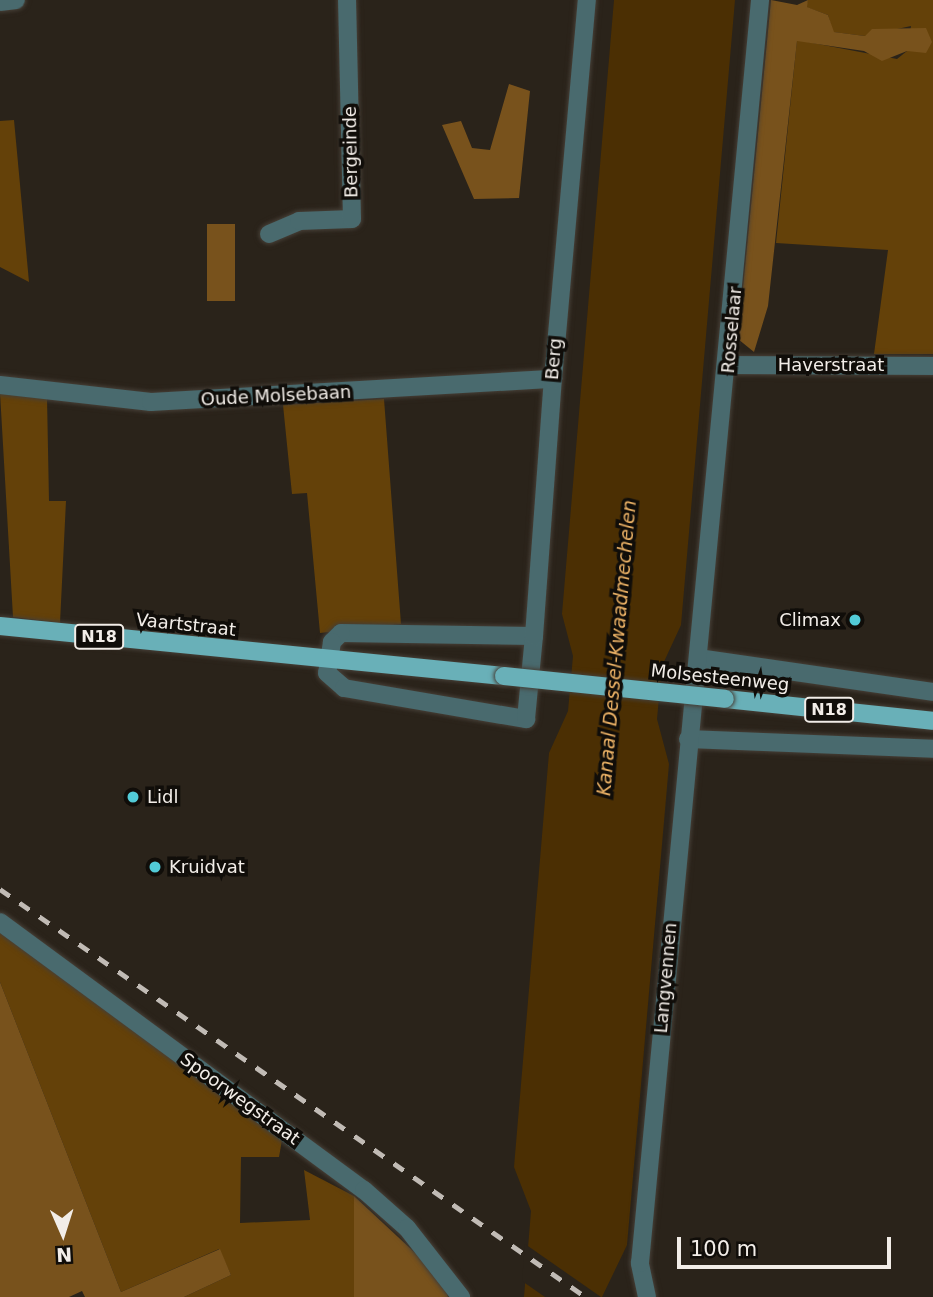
<!DOCTYPE html>
<html>
<head>
<meta charset="utf-8">
<style>
  body { margin:0 }
  #map { position:relative; width:933px; height:1297px; overflow:hidden; background:#2a231a; font-family:"DejaVu Sans",sans-serif }
  div>[style] { position:absolute }
  .green>* { inset:0; background:#644109 }
  .forest>* { inset:0; background:#78521c; transform-origin:0 0 }
  .water>* { inset:0; background:#4b2f03 }
  .pier>* { inset:0; background:#2a231a }
  .roads { filter:drop-shadow(0 0 2px #463f37) drop-shadow(0 0 2px #463f37) }
  .minor>* { height:18px; margin:-9px; padding:0 9px; transform-origin:9px; border-radius:9px; background:#496a6e }
  .major>* { height:18px; margin:-9px; padding:0 9px; transform-origin:9px; border-radius:9px; background:#69b0b8 }
  .rail>* { height:4.5px; margin-top:-2.25px; transform-origin:0; background:repeating-linear-gradient(90deg,#c1bbb5 0 12px,transparent 0 24px) }
  .bridges { filter:drop-shadow(0 0 2px #463f37) drop-shadow(0 0 2px #463f37) }
  .major-bridge>* { height:18px; margin:-9px; padding:0 9px; transform-origin:9px; border-radius:9px; background:#69b0b8 }
  .dots>* { width:19px; height:19px; translate:-50% -50%; box-sizing:border-box; border:4px solid #100d09; border-radius:50% }
  span { translate:-50% -50%; white-space:nowrap; text-align:center; line-height:1.15; -webkit-text-stroke:7px #100d09; paint-order:stroke }
  .shield-label span { padding:2px 5px; background:#100d09; border:2px solid; border-radius:5px; -webkit-text-stroke-width:0 }
  .shield-label { font-size:16px; color:#f2ede8; font-weight:700 }
  .street-label { font-size:18px; color:#f2ede8 }
  .poi-label { font-size:18px; color:#f2ede8 }
  .right { translate:-100% -50%; text-align:right }
  .left { translate:0 -50%; text-align:left }
  .water-label { font-size:19px; color:#ecb266; font-style:italic }
  .north { position:absolute; left:28px; top:1199px; width:70px; height:70px; -webkit-text-stroke:5px #100d09; paint-order:stroke; rotate:177deg; font-size:19px; font-weight:700; line-height:28px; text-align:center; color:#f2ede8 }
  .north::after { content:''; display:block; margin:auto; width:24px; height:32px; background:#f2ede8; clip-path:polygon(50% 0,100% 100%,50% 72%,0 100%) }
  .scale { position:absolute; left:677px; top:1237px; width:214px; height:32px; box-sizing:border-box; border:4px solid #f2ede8; border-top:0; padding-left:9px; font-size:21px; line-height:24px; white-space:nowrap; color:#f2ede8; -webkit-text-stroke:5px #100d09; paint-order:stroke }
</style>
</head>
<body>
<div id="map">
  <div class="green">
    <i style="clip-path:polygon(808px 0,933px 0,933px 354px,874px 354px,888px 250px,776px 243px,797px 40px,897px 59px,907px 51px,911px 26px,865px 36px,833px 32px,828px 15px,806px 7px)"></i>
    <i style="clip-path:polygon(14px 120px,18px 163px,29px 282px,0 267px,0 121px)"></i>
    <i style="clip-path:polygon(0 393px,47px 397px,49px 501px,66px 501px,60px 623px,13px 617px)"></i>
    <i style="clip-path:polygon(384px 399px,401px 624px,320px 633px,307px 493px,292px 494px,283px 405px)"></i>
    <i style="clip-path:polygon(0 933px,282px 1140px,279px 1157px,241px 1157px,240px 1223px,310px 1220px,304px 1170px,354px 1196px,354px 1297px,184px 1297px,231px 1275px,219px 1249px,121px 1292px,0 982px)"></i>
  </div>
  <div class="forest">
    <i style="clip-path:polygon(771px 0,797px 5px,808px 0,807px 7px,828px 15px,834px 32px,865px 36px,872px 29px,926px 28px,932px 42px,926px 53px,907px 51px,882px 61px,864px 51px,797px 41px,768px 306px,754px 352px,738px 339px)"></i>
    <i style="clip-path:polygon(509px 84px,530px 91px,519px 198px,474px 199px,442px 125px,461px 121px,472px 148px,490px 150px)"></i>
    <i style="left:207px;top:224px;width:28px;height:77px"></i>
    <i style="clip-path:polygon(0 982px,121px 1292px,220px 1249px,231px 1275px,184px 1297px,85px 1297px,82px 1291px,69px 1297px,0 1297px)"></i>
    <i style="clip-path:polygon(354px 1196px,441px 1277px,448px 1297px,354px 1297px)"></i>
  </div>
  <div class="water">
    <i style="clip-path:polygon(614px 0,735px 0,681px 625px,662px 666px,657px 719px,669px 764px,627px 1245px,602px 1297px,524px 1297px,531px 1211px,514px 1167px,549px 753px,568px 711px,573px 656px,562px 614px)"></i>
  </div>
  <div class="pier">
    <i style="clip-path:polygon(525px 1244px,601px 1297px,545px 1297px,522px 1281px)"></i>
  </div>
  <div class="roads">
    <div class="minor">
      <i style="left:0;top:2px;width:16px;rotate:-7deg"></i>
      <i style="left:269px;top:234px;width:33px;rotate:-23deg"></i>
      <i style="left:299px;top:221px;width:53px;rotate:-2.2deg"></i>
      <i style="left:352px;top:219px;width:219px;rotate:-91.3deg"></i>
      <i style="left:729px;top:365px;width:204px;rotate:0.3deg"></i>
      <i style="left:0;top:385px;width:152px;rotate:6.4deg"></i>
      <i style="left:151px;top:402px;width:403px;rotate:-3.3deg"></i>
      <i style="left:534px;top:636px;width:193px;rotate:-179.1deg"></i>
      <i style="left:341px;top:633px;width:13px;rotate:135deg"></i>
      <i style="left:332px;top:642px;width:31px;rotate:99deg"></i>
      <i style="left:327px;top:673px;width:23px;rotate:41deg"></i>
      <i style="left:344px;top:688px;width:185px;rotate:9.7deg"></i>
      <i style="left:526px;top:719px;width:83px;rotate:-84.5deg"></i>
      <i style="left:534px;top:636px;width:258px;rotate:-85.8deg"></i>
      <i style="left:553px;top:379px;width:381px;rotate:-84.9deg"></i>
      <i style="left:698px;top:658px;width:237px;rotate:8.2deg"></i>
      <i style="left:688px;top:739px;width:245px;rotate:2.3deg"></i>
      <i style="left:0;top:922px;width:452px;rotate:36.4deg"></i>
      <i style="left:364px;top:1190px;width:57px;rotate:41.5deg"></i>
      <i style="left:407px;top:1228px;width:88px;rotate:52deg"></i>
      <i style="left:647px;top:1297px;width:35px;rotate:-102deg"></i>
      <i style="left:640px;top:1263px;width:1269px;rotate:-84.57deg"></i>
    </div>
    <div class="major">
      <i style="left:0;top:626px;width:506px;rotate:5.67deg"></i>
      <i style="left:725px;top:699px;width:209px;rotate:6deg"></i>
    </div>
  </div>
  <div class="rail">
    <i style="left:0;top:889px;width:714px;rotate:34.85deg"></i>
  </div>
  <div class="bridges">
    <div class="major-bridge">
      <i style="left:504px;top:676px;width:222px;rotate:5.9deg"></i>
    </div>
  </div>
  <div class="dots">
    <i style="left:855px;top:620px;background:#52cbd7"></i>
    <i style="left:133px;top:797px;background:#52cbd7"></i>
    <i style="left:155px;top:867px;background:#52cbd7"></i>
  </div>
  <div class="shield-label">
    <span style="left:99px;top:637px">N18</span>
    <span style="left:829px;top:710px">N18</span>
  </div>
  <div class="street-label">
    <span style="left:351px;top:152px;rotate:-91deg">Bergeinde</span>
    <span style="left:732px;top:330px;rotate:-85deg">Rosselaar</span>
    <span style="left:554px;top:359px;rotate:-85deg">Berg</span>
    <span style="left:831px;top:365px">Haverstraat</span>
    <span style="left:276px;top:396px;rotate:-3deg">Oude Molsebaan</span>
    <span style="left:186px;top:625px;rotate:6deg">Vaartstraat</span>
    <span style="left:720px;top:678px;rotate:6deg">Molsesteenweg</span>
    <span style="left:666px;top:978px;rotate:-85deg">Langvennen</span>
    <span style="left:240px;top:1099px;rotate:36deg">Spoorwegstraat</span>
  </div>
  <div class="poi-label">
    <span class="right" style="left:841px;top:620px">Climax</span>
    <span class="left" style="left:147px;top:797px">Lidl</span>
    <span class="left" style="left:169px;top:867px">Kruidvat</span>
  </div>
  <div class="water-label">
    <span style="left:617px;top:648px;rotate:-85deg">Kanaal Dessel-Kwaadmechelen</span>
  </div>
  <div class="north">N</div>
  <div class="scale">100 m</div>
</div>
</body>
</html>
